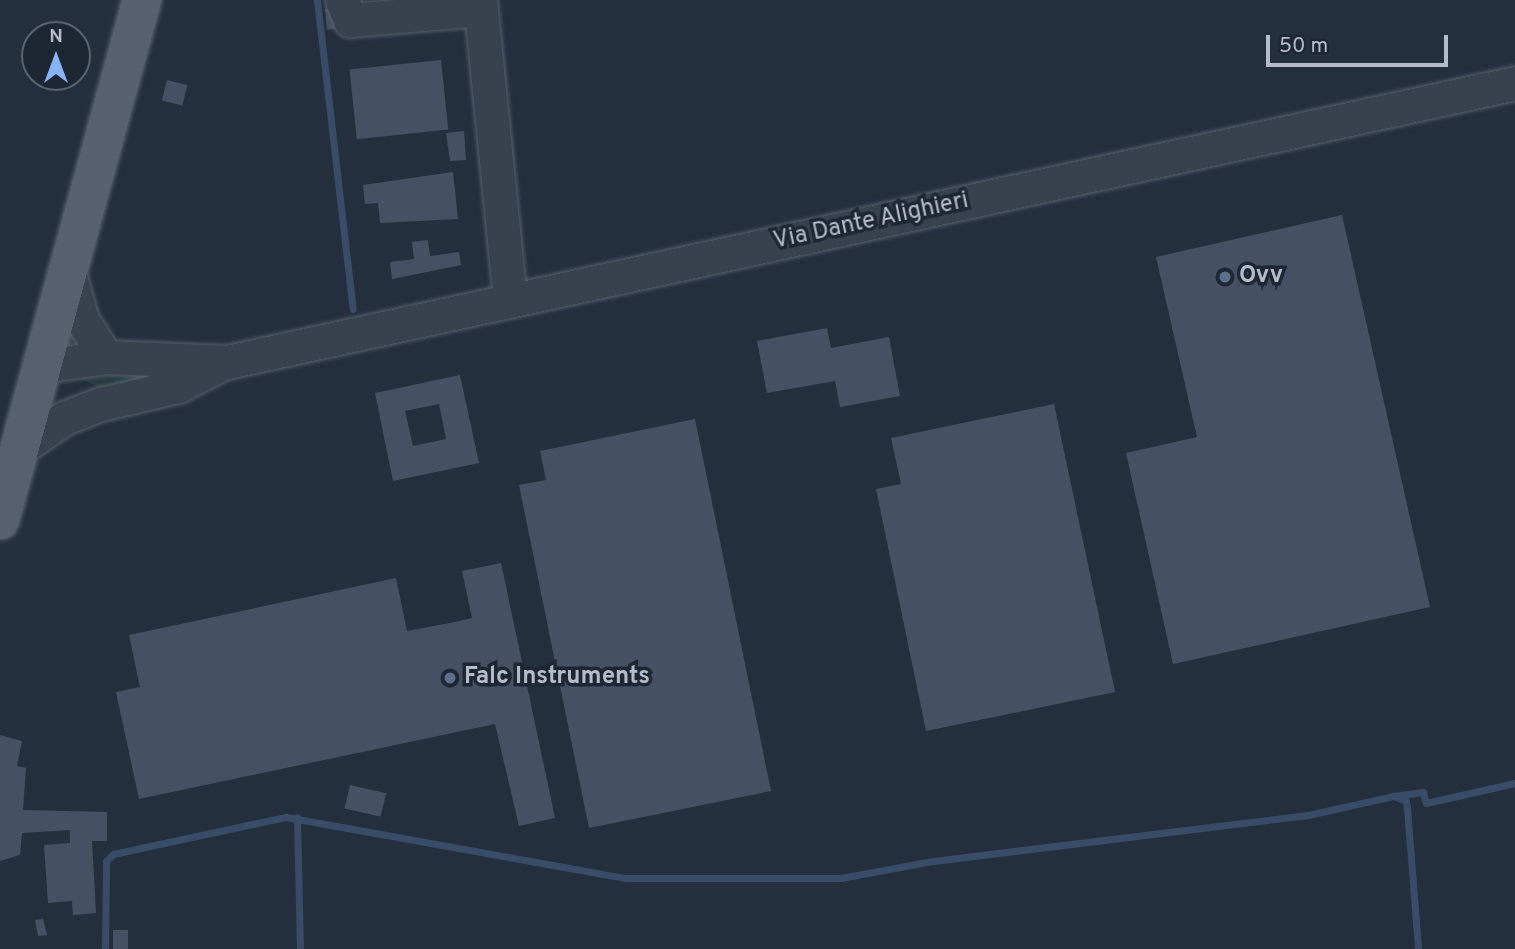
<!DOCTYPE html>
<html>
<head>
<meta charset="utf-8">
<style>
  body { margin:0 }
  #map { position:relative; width:1515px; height:949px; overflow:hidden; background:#242f3e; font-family:Overpass,sans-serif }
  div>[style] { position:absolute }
  .green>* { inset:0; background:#263c3f }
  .stream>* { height:7px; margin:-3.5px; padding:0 3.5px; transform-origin:3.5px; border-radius:3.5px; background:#394c67 }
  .building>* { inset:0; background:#455162; transform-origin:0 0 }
  .roads { filter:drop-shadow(0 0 2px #565f6c) drop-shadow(0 0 2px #565f6c) }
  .minor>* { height:33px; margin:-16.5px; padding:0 16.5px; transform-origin:16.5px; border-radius:16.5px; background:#38414e }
  .major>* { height:38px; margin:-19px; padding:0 19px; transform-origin:19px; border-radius:19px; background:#56606e }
  .dots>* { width:19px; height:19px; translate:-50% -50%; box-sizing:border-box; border:4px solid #1d2633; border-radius:50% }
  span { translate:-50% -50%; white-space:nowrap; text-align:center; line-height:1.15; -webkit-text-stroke:7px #1d2633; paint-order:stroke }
  .street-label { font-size:24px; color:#b4bcc9 }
  .poi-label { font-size:24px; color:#b4bcc9; font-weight:700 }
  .left { translate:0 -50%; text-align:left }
  .north { position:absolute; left:21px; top:21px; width:70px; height:70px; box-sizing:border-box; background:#1d2633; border:2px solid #59626f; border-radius:50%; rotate:0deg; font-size:19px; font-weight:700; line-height:28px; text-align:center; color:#b4bcc9 }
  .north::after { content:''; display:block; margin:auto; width:24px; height:32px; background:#8ab4f8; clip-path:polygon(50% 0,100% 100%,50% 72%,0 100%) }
  .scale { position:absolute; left:1266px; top:35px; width:182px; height:32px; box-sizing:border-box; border:4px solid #b4bcc9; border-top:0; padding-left:9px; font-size:21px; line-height:24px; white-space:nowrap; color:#b4bcc9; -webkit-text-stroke:5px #1d2633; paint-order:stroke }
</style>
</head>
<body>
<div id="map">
  <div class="green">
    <i style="clip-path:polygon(211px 363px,100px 388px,78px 377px,80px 371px)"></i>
  </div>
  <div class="stream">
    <i style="left:317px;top:0;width:311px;rotate:83.4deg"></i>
    <i style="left:1394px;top:796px;width:29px;rotate:-8deg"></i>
    <i style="left:1423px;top:792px;width:11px;rotate:75deg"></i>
    <i style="left:1426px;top:803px;width:91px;rotate:-12.7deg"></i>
    <i style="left:297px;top:817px;width:132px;rotate:88.7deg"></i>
    <i style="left:105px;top:949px;width:88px;rotate:-89.3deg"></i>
    <i style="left:106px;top:861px;width:10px;rotate:-45deg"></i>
    <i style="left:113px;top:854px;width:177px;rotate:-12.1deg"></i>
    <i style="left:286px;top:817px;width:345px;rotate:10.2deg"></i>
    <i style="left:626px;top:878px;width:215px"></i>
    <i style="left:841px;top:878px;width:94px;rotate:-10.5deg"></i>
    <i style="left:933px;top:861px;width:378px;rotate:-7deg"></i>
    <i style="left:1308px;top:815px;width:88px;rotate:-12.5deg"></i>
    <i style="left:1394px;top:796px;width:13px;rotate:23deg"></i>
    <i style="left:1406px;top:801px;width:7px;rotate:82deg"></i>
    <i style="left:1407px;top:808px;width:141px;rotate:85.5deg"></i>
  </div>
  <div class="building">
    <i style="left:334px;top:8px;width:21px;height:9px;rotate:85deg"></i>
    <i style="left:441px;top:60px;width:70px;height:92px;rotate:84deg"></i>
    <i style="left:167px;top:80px;width:21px;height:21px;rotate:14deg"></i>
    <i style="clip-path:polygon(464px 131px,466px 160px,450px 161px,446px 133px)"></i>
    <i style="clip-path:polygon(453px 172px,458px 219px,380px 223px,378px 203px,365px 204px,363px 185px)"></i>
    <i style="clip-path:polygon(1342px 215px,1430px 607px,1173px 664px,1126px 453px,1197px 437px,1156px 257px)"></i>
    <i style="clip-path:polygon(428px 240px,430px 256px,459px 252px,461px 265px,392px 279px,390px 262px,414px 259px,412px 242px)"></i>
    <i style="clip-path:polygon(827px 328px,831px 348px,889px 337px,900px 396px,840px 407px,835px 381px,767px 393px,757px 341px)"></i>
    <i style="clip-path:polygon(evenodd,460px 375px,479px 463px,393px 481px,375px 393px,460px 375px,439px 404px,446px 439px,413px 446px,405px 411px,439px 404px)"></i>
    <i style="clip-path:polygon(1054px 404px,1115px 692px,926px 731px,876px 489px,901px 484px,891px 438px)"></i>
    <i style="clip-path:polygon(695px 419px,771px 791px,589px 828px,519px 485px,546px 480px,540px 451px)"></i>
    <i style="clip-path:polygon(501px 563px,555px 818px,519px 826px,495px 724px,139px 799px,116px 692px,140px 687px,129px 635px,396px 578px,407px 631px,455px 622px,472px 618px,462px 571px)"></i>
    <i style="clip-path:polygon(0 735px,22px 741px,17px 766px,26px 768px,23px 810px,107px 812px,107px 841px,92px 841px,96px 913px,73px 915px,72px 901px,48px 903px,44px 845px,70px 843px,70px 830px,22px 833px,20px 855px,0 861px)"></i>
    <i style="left:350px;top:785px;width:37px;height:24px;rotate:13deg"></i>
    <i style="clip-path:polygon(43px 919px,47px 935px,38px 936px,35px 920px)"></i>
    <i style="left:113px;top:930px;width:15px;height:19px"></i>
  </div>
  <div class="roads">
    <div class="minor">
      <i style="left:342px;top:0;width:22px;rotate:68deg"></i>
      <i style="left:350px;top:20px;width:131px;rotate:-4.8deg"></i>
      <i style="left:480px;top:0;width:302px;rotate:84.3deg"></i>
      <i style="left:70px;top:277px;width:45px;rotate:74.4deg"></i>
      <i style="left:82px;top:320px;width:44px;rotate:57deg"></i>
      <i style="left:43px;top:366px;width:64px;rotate:-8.1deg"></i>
      <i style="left:106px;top:357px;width:121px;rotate:2.4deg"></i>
      <i style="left:227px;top:362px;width:1318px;rotate:-12.22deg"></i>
      <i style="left:21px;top:448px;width:52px;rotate:-34.9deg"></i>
      <i style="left:64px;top:418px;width:40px;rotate:-21deg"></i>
      <i style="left:101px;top:404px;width:79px;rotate:-13.2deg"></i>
      <i style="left:178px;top:386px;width:48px;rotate:-27.1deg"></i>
    </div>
    <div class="major">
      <i style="left:0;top:520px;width:539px;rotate:-74.73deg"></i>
    </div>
  </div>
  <div class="dots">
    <i style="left:1225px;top:277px;background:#5c6f8a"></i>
    <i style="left:450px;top:678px;background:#5c6f8a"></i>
  </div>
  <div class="street-label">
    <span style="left:871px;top:222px;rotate:-12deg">Via Dante Alighieri</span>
  </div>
  <div class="poi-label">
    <span class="left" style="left:1239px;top:277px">Ovv</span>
    <span class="left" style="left:464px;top:678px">Falc Instruments</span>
  </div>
  <div class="north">N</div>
  <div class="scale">50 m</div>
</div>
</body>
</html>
